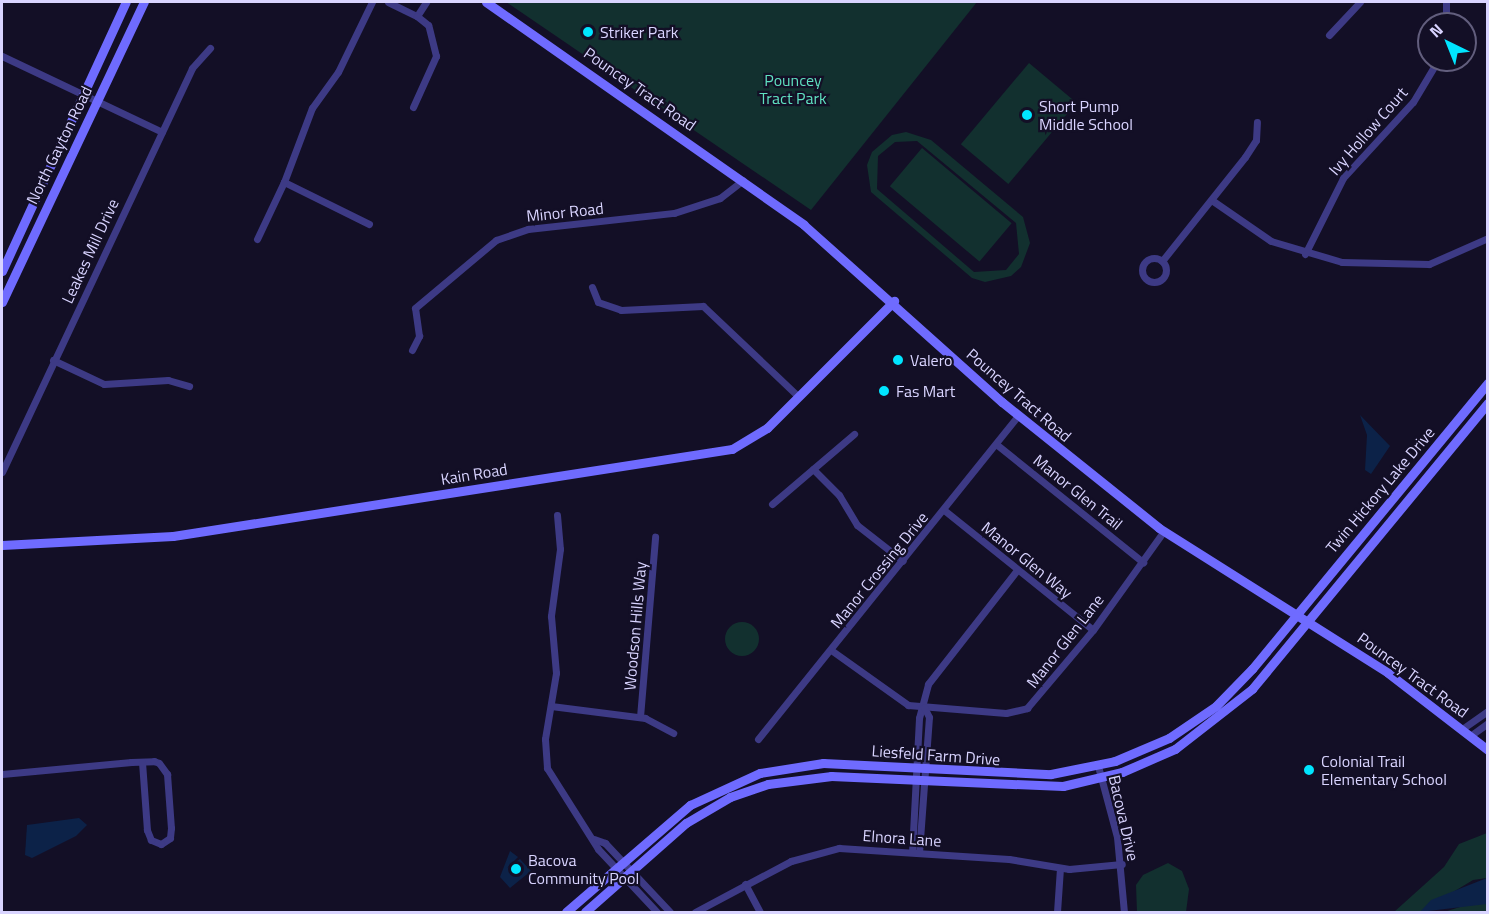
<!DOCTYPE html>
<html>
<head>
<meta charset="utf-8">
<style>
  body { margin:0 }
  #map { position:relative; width:1489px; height:914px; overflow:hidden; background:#130f26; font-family:"Titillium Web",sans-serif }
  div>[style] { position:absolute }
  .green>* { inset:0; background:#12302f; transform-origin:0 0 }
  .round { border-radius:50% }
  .water>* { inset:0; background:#0c2248 }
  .street>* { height:7px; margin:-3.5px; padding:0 3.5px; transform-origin:3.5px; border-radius:3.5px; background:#3d3a85 }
  .street>.ring { margin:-3.5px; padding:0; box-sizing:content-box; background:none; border:7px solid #3d3a85; border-radius:50% }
  .secondary>* { height:9px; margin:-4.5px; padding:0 4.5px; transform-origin:4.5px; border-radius:4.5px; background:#6f6bff }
  .dots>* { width:16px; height:16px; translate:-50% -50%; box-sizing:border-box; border:3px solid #130f26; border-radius:50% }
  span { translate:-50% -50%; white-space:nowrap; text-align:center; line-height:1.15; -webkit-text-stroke:4.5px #130f26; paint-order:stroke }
  .poi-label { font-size:16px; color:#d9d4ff }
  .left { translate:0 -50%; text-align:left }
  .park-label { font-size:16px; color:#5fe0c0 }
  .street-label { font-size:16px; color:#d9d4ff }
  .frame { position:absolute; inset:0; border:3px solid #d9d4ff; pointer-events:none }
  .north { position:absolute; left:1417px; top:12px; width:60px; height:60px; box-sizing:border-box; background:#130f26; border:2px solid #625e7d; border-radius:50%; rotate:317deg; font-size:16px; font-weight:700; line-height:24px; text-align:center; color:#d9d4ff }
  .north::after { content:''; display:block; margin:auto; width:21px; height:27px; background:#00e5ff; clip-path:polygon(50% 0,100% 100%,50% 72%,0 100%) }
</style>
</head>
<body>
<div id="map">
  <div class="green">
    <i style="clip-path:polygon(506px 2px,977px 2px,811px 210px)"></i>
    <i style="left:1029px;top:63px;width:62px;height:106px;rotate:40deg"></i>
    <i style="clip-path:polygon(evenodd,906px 132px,931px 140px,1023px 217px,1030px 243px,1021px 267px,1011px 276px,985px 282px,972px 278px,871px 192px,867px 165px,872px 152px,892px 135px,906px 132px,917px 141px,1016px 223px,1019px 254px,1006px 270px,974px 272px,877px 189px,878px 156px,895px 142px,917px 141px)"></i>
    <i style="left:922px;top:148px;width:117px;height:50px;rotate:40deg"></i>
    <i class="round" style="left:725px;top:622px;width:34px;height:34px"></i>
    <i style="clip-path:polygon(1487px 833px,1487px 878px,1473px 880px,1420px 912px,1394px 912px,1444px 867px,1459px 844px)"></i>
    <i style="clip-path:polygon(1168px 863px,1182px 871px,1189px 889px,1186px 912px,1137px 912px,1136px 885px,1143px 875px)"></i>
    <i style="clip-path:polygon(1476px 902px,1487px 904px,1487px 912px,1444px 912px)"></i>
  </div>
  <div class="water">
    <i style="clip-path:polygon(1360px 415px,1390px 446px,1371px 474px,1365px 470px,1367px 435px)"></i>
    <i style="clip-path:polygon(79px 818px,87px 825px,76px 836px,32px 858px,25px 855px,27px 825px)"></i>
    <i style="clip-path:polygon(510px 851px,518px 857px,507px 868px,520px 859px,531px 871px,510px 888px,500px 877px)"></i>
    <i style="clip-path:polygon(1487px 878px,1487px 904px,1420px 912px,1431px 900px)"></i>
  </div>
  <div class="street">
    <i style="left:388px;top:2px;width:32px;rotate:26deg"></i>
    <i style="left:417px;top:16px;width:17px;rotate:-57deg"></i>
    <i style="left:1446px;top:24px;width:22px;rotate:-90deg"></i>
    <i style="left:1329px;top:35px;width:45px;rotate:-46.8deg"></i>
    <i style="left:2px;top:56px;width:177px;rotate:25.4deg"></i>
    <i style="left:413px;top:107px;width:56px;rotate:-65.7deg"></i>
    <i style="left:436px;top:56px;width:32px;rotate:-104deg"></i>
    <i style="left:428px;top:25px;width:14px;rotate:-141deg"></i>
    <i style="left:1213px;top:201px;width:70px;rotate:34.6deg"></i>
    <i style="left:1271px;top:241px;width:74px;rotate:16.5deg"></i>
    <i style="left:1342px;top:262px;width:87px;rotate:1.3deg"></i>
    <i style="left:1429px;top:264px;width:64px;rotate:-23.8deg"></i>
    <i style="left:369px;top:224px;width:95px;rotate:-153.7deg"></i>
    <i style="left:284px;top:182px;width:79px;rotate:-69.3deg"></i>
    <i style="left:312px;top:108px;width:44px;rotate:-54.2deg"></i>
    <i style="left:338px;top:72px;width:78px;rotate:-64.1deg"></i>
    <i style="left:257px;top:239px;width:63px;rotate:-64.7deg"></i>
    <i style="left:1305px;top:254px;width:85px;rotate:-63.4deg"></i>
    <i style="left:1343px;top:178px;width:103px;rotate:-47.4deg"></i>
    <i style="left:1413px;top:102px;width:49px;rotate:-59.2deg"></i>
    <i class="ring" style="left:1142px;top:258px;width:17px;height:17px"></i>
    <i style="left:1162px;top:261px;width:133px;rotate:-51.4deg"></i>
    <i style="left:1245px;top:157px;width:20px;rotate:-57deg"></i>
    <i style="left:1256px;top:140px;width:18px;rotate:-87deg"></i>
    <i style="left:592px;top:287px;width:16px;rotate:68deg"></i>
    <i style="left:598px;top:302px;width:24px;rotate:19deg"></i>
    <i style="left:621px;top:310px;width:82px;rotate:-2.8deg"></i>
    <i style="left:703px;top:306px;width:131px;rotate:43.5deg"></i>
    <i style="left:412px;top:350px;width:16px;rotate:-63deg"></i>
    <i style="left:419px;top:336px;width:28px;rotate:-98deg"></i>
    <i style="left:415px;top:308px;width:106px;rotate:-40deg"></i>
    <i style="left:496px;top:240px;width:34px;rotate:-19deg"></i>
    <i style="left:528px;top:229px;width:147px;rotate:-6.3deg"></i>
    <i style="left:674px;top:213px;width:48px;rotate:-18.1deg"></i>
    <i style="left:720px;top:198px;width:29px;rotate:-38deg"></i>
    <i style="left:53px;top:360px;width:56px;rotate:25.2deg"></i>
    <i style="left:104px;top:384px;width:64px;rotate:-3.6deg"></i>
    <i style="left:168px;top:380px;width:22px;rotate:16deg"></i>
    <i style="left:996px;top:444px;width:189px;rotate:38.8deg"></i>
    <i style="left:813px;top:469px;width:37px;rotate:45deg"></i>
    <i style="left:839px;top:495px;width:35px;rotate:59deg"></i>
    <i style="left:857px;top:525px;width:58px;rotate:38deg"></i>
    <i style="left:2px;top:472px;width:446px;rotate:-64.8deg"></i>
    <i style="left:192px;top:68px;width:27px;rotate:-48deg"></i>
    <i style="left:772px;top:504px;width:108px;rotate:-40.5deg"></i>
    <i style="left:944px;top:510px;width:191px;rotate:38.8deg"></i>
    <i style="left:557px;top:515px;width:34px;rotate:85deg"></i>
    <i style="left:560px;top:549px;width:68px;rotate:97.7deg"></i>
    <i style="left:551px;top:616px;width:57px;rotate:85deg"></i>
    <i style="left:556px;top:673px;width:67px;rotate:99.5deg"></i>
    <i style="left:545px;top:739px;width:29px;rotate:86deg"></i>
    <i style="left:547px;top:768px;width:96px;rotate:57.8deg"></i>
    <i style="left:598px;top:849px;width:86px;rotate:46.9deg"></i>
    <i style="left:831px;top:650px;width:95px;rotate:35.5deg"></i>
    <i style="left:908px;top:705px;width:98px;rotate:4.7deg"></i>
    <i style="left:1006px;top:713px;width:22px;rotate:-13deg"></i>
    <i style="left:1027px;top:708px;width:102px;rotate:-49.8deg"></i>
    <i style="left:1093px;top:630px;width:122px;rotate:-54.4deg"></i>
    <i style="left:551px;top:706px;width:95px;rotate:7.3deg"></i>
    <i style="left:645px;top:718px;width:32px;rotate:28deg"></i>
    <i style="left:640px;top:717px;width:181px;rotate:-85.2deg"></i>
    <i style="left:1462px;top:729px;width:32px;rotate:-35deg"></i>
    <i style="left:1470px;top:736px;width:22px;rotate:-36deg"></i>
    <i style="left:758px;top:739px;width:415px;rotate:-51.2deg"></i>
    <i style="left:1098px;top:766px;width:73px;rotate:75deg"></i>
    <i style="left:1117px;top:837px;width:75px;rotate:84.7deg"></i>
    <i style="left:2px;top:774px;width:130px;rotate:-5.3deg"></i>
    <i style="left:131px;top:762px;width:23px;rotate:-2deg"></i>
    <i style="left:154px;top:761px;width:5px;rotate:22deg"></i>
    <i style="left:159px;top:763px;width:14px;rotate:54deg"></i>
    <i style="left:167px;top:774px;width:54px;rotate:85.8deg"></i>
    <i style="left:171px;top:828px;width:10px;rotate:96deg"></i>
    <i style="left:170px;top:838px;width:11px;rotate:146deg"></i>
    <i style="left:161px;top:844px;width:11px;rotate:-158deg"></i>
    <i style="left:151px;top:840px;width:11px;rotate:-112deg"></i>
    <i style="left:147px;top:830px;width:68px;rotate:-94.2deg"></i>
    <i style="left:594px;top:839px;width:12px;rotate:20deg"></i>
    <i style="left:605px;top:843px;width:95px;rotate:46.7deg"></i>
    <i style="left:912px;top:852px;width:134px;rotate:-87deg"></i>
    <i style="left:919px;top:718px;width:35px;rotate:-75deg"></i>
    <i style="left:928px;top:684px;width:145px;rotate:-52deg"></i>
    <i style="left:919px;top:853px;width:136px;rotate:-85.8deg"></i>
    <i style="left:929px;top:717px;width:11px;rotate:-117deg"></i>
    <i style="left:745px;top:884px;width:32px;rotate:62deg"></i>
    <i style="left:695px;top:912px;width:109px;rotate:-28deg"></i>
    <i style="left:791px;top:861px;width:50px;rotate:-15.2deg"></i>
    <i style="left:839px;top:848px;width:170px;rotate:3.7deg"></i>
    <i style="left:1009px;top:859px;width:61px;rotate:9.5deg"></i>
    <i style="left:1069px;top:869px;width:53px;rotate:-5.4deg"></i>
    <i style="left:1057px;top:912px;width:44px;rotate:-86.1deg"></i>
  </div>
  <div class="secondary">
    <i style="left:486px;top:2px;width:388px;rotate:35deg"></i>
    <i style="left:804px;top:225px;width:266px;rotate:41.8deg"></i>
    <i style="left:1002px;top:402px;width:201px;rotate:38.7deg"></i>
    <i style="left:1159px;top:528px;width:271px;rotate:32.3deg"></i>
    <i style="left:1388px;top:673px;width:126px;rotate:37.6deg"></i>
    <i style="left:2px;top:271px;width:296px;rotate:-65.3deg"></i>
    <i style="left:2px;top:302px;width:332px;rotate:-64.7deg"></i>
    <i style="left:2px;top:545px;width:171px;rotate:-3deg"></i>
    <i style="left:173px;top:536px;width:566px;rotate:-8.85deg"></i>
    <i style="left:732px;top:449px;width:41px;rotate:-31deg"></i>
    <i style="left:767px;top:428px;width:180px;rotate:-45deg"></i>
    <i style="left:566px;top:912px;width:164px;rotate:-40.8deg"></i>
    <i style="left:690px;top:805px;width:77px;rotate:-24.6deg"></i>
    <i style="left:760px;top:773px;width:64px;rotate:-9deg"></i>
    <i style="left:823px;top:763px;width:228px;rotate:2.8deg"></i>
    <i style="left:1051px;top:774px;width:65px;rotate:-11.5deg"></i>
    <i style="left:1115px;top:761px;width:59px;rotate:-23.1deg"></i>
    <i style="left:1169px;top:738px;width:57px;rotate:-34.2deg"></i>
    <i style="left:1216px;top:706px;width:52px;rotate:-45.8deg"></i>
    <i style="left:1252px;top:669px;width:371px;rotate:-50.5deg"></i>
    <i style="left:585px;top:912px;width:135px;rotate:-41.4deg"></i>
    <i style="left:686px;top:823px;width:51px;rotate:-30.6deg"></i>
    <i style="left:730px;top:797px;width:40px;rotate:-18.9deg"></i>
    <i style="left:768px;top:784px;width:64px;rotate:-7.2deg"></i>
    <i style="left:831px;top:776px;width:232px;rotate:2.5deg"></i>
    <i style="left:1063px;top:786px;width:61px;rotate:-13.3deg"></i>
    <i style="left:1122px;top:772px;width:58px;rotate:-23.5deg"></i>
    <i style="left:1175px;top:749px;width:98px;rotate:-37.9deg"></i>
    <i style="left:1252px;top:689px;width:371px;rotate:-50.5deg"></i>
  </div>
  <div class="dots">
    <i style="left:588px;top:32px;background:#00e5ff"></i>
    <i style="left:1027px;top:115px;background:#00e5ff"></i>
    <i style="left:898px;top:360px;background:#00e5ff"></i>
    <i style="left:884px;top:391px;background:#00e5ff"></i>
    <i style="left:1309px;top:770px;background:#00e5ff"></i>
    <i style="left:516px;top:869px;background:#00e5ff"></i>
  </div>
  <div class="poi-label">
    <span class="left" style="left:600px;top:32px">Striker Park</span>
    <span class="left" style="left:1039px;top:115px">Short Pump<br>Middle School</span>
    <span class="left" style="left:910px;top:360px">Valero</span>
    <span class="left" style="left:896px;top:391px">Fas Mart</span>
    <span class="left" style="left:1321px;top:770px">Colonial Trail<br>Elementary School</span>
    <span class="left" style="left:528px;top:869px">Bacova<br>Community Pool</span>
  </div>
  <div class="park-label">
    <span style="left:793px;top:89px">Pouncey<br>Tract Park</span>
  </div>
  <div class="street-label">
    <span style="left:640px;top:89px;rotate:35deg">Pouncey Tract Road</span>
    <span style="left:1368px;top:131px;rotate:-49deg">Ivy Hollow Court</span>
    <span style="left:59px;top:145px;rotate:-64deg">North Gayton Road</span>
    <span style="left:565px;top:212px;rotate:-6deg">Minor Road</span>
    <span style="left:90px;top:251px;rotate:-65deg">Leakes Mill Drive</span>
    <span style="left:1019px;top:395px;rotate:41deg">Pouncey Tract Road</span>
    <span style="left:474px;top:474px;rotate:-9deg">Kain Road</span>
    <span style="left:1380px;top:490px;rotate:-50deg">Twin Hickory Lake Drive</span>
    <span style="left:1078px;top:492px;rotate:39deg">Manor Glen Trail</span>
    <span style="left:1027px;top:560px;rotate:39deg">Manor Glen Way</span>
    <span style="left:879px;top:570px;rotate:-51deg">Manor Crossing Drive</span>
    <span style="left:635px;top:626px;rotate:-85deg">Woodson Hills Way</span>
    <span style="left:1065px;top:641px;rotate:-52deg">Manor Glen Lane</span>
    <span style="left:1413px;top:675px;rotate:36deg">Pouncey Tract Road</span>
    <span style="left:936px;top:755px;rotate:4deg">Liesfeld Farm Drive</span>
    <span style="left:1124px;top:818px;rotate:77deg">Bacova Drive</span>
    <span style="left:902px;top:838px;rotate:4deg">Elnora Lane</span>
  </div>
  <div class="frame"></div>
  <div class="north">N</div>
</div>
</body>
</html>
